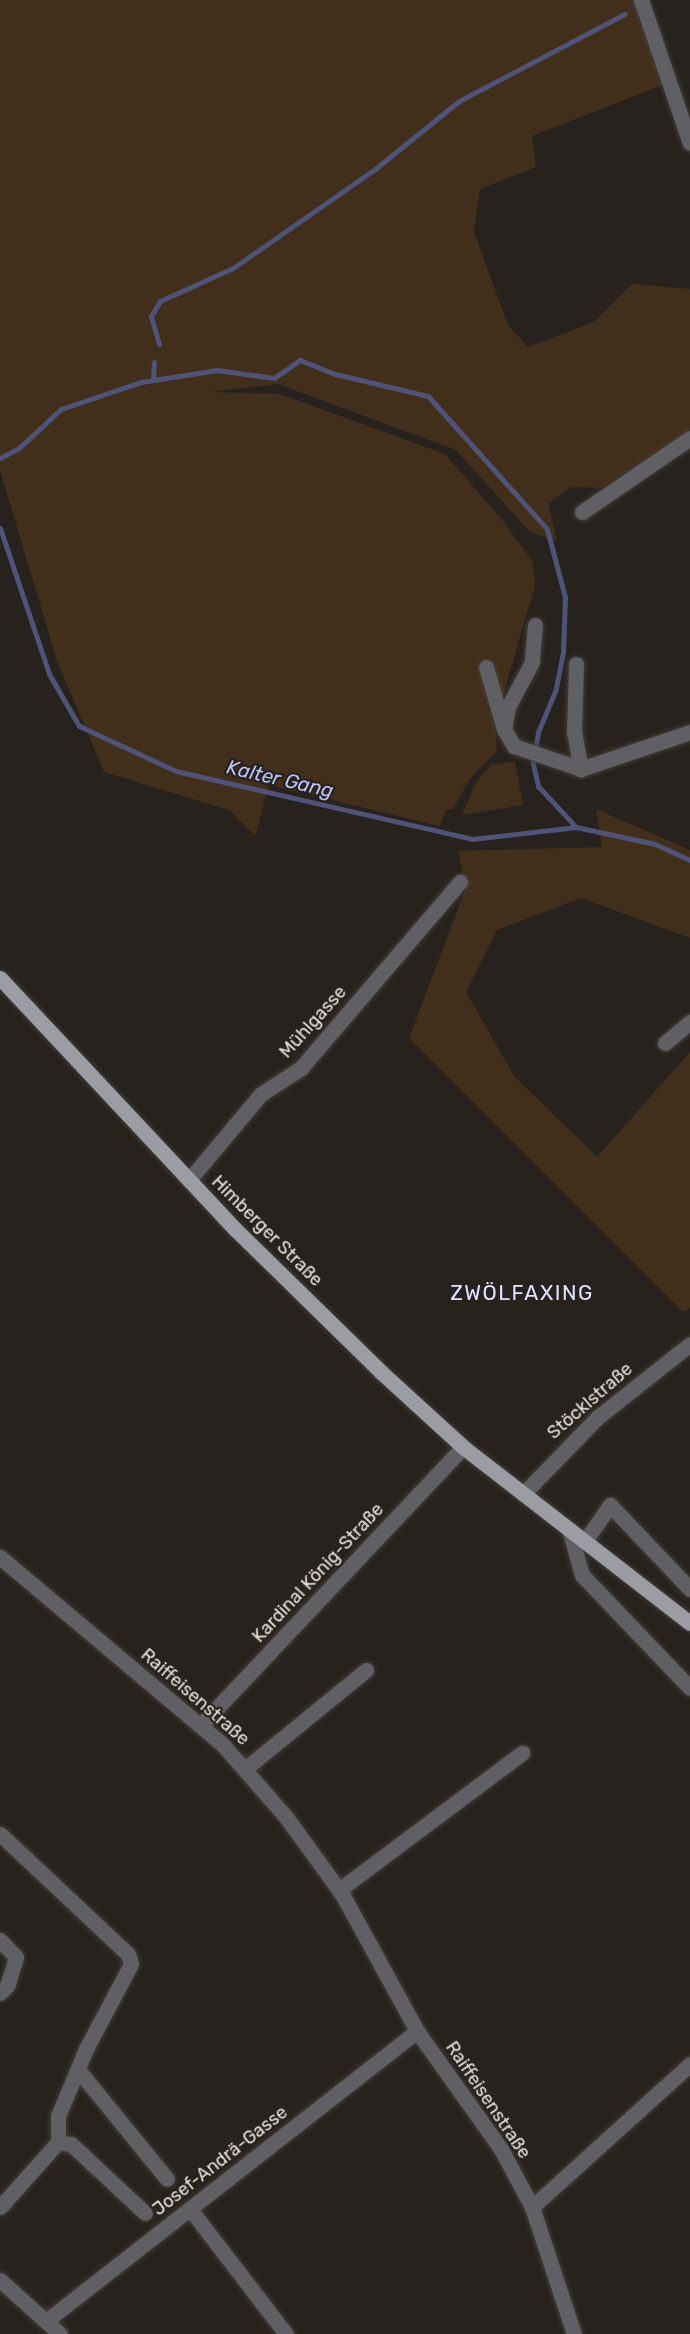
<!DOCTYPE html>
<html>
<head>
<meta charset="utf-8">
<style>
  body { margin:0 }
  #map { position:relative; width:690px; height:2334px; overflow:hidden; background:#27221d; font-family:Rubik,sans-serif }
  div>[style] { position:absolute }
  .green>* { inset:0; background:#422f1b }
  .stream>* { height:5px; margin:-2.5px; padding:0 2.5px; transform-origin:2.5px; border-radius:2.5px; background:#4f5378 }
  .roads { filter:drop-shadow(0 0 2px #423d38) drop-shadow(0 0 2px #423d38) }
  .minor>* { height:15px; margin:-7.5px; padding:0 7.5px; transform-origin:7.5px; border-radius:7.5px; background:#606064 }
  .major>* { height:15px; margin:-7.5px; padding:0 7.5px; transform-origin:7.5px; border-radius:7.5px; background:#9c9da4 }
  span { translate:-50% -50%; white-space:nowrap; text-align:center; line-height:1.15; -webkit-text-stroke:4.5px #27221d; paint-order:stroke }
  .street-label { font-size:18px; color:#e6e3df }
  .water-label { font-size:20px; color:#bbc2f6; font-style:italic }
  .quarter-label { font-size:21px; color:#dde2ff; letter-spacing:1.5px }
</style>
</head>
<body>
<div id="map">
  <div class="green">
    <i style="clip-path:polygon(0 0,635px 0,665px 84px,532px 136px,536px 167px,480px 189px,474px 232px,508px 325px,528px 347px,594px 322px,632px 284px,690px 289px,690px 430px,602px 488px,571px 487px,548px 503px,557px 541px,530px 532px,456px 450px,278px 384px,209px 392px,280px 394px,445px 454px,503px 521px,533px 562px,535px 585px,500px 706px,487px 707px,494px 713px,497px 751px,469px 780px,453px 809px,446px 809px,440px 826px,269px 785px,255px 836px,229px 810px,104px 772px,57px 661px,0 470px)"></i>
    <i style="clip-path:polygon(515px 762px,523px 805px,462px 815px,476px 782px,492px 764px)"></i>
    <i style="clip-path:polygon(596px 809px,690px 850px,690px 938px,581px 898px,497px 930px,466px 992px,514px 1076px,597px 1157px,690px 1052px,690px 1308px,683px 1312px,409px 1038px,466px 888px,458px 851px,602px 847px)"></i>
  </div>
  <div class="stream">
    <i style="left:159px;top:344px;width:29px;rotate:-106deg"></i>
    <i style="left:151px;top:316px;width:17px;rotate:-59deg"></i>
    <i style="left:160px;top:301px;width:80px;rotate:-24.3deg"></i>
    <i style="left:233px;top:268px;width:173px;rotate:-34.9deg"></i>
    <i style="left:375px;top:169px;width:108px;rotate:-39deg"></i>
    <i style="left:459px;top:101px;width:187px;rotate:-27.7deg"></i>
    <i style="left:153px;top:380px;width:18px;rotate:-87deg"></i>
    <i style="left:0;top:458px;width:21px;rotate:-28deg"></i>
    <i style="left:19px;top:448px;width:57px;rotate:-42.9deg"></i>
    <i style="left:61px;top:409px;width:84px;rotate:-18.6deg"></i>
    <i style="left:141px;top:382px;width:77px;rotate:-9deg"></i>
    <i style="left:217px;top:370px;width:58px;rotate:8deg"></i>
    <i style="left:274px;top:378px;width:32px;rotate:-35deg"></i>
    <i style="left:300px;top:360px;width:38px;rotate:22deg"></i>
    <i style="left:335px;top:374px;width:96px;rotate:13.3deg"></i>
    <i style="left:428px;top:396px;width:178px;rotate:48.2deg"></i>
    <i style="left:547px;top:529px;width:70px;rotate:75.2deg"></i>
    <i style="left:565px;top:597px;width:55px;rotate:92.1deg"></i>
    <i style="left:563px;top:652px;width:38px;rotate:101deg"></i>
    <i style="left:556px;top:689px;width:47px;rotate:112.7deg"></i>
    <i style="left:538px;top:732px;width:32px;rotate:99deg"></i>
    <i style="left:533px;top:764px;width:23px;rotate:77deg"></i>
    <i style="left:538px;top:786px;width:56px;rotate:47.2deg"></i>
    <i style="left:0;top:528px;width:154px;rotate:71.4deg"></i>
    <i style="left:49px;top:674px;width:60px;rotate:60deg"></i>
    <i style="left:79px;top:726px;width:107px;rotate:24.9deg"></i>
    <i style="left:176px;top:771px;width:304px;rotate:12.9deg"></i>
    <i style="left:472px;top:839px;width:105px;rotate:-6.6deg"></i>
    <i style="left:576px;top:827px;width:81px;rotate:12.1deg"></i>
    <i style="left:655px;top:844px;width:38px;rotate:25deg"></i>
  </div>
  <div class="roads">
    <div class="minor">
      <i style="left:641px;top:0;width:151px;rotate:71.1deg"></i>
      <i style="left:582px;top:512px;width:131px;rotate:-34.4deg"></i>
      <i style="left:535px;top:625px;width:37px;rotate:95deg"></i>
      <i style="left:532px;top:662px;width:51px;rotate:118.1deg"></i>
      <i style="left:508px;top:707px;width:22px;rotate:100deg"></i>
      <i style="left:504px;top:729px;width:20px;rotate:60deg"></i>
      <i style="left:514px;top:746px;width:71px;rotate:18.9deg"></i>
      <i style="left:576px;top:664px;width:67px;rotate:91.7deg"></i>
      <i style="left:574px;top:731px;width:39px;rotate:80deg"></i>
      <i style="left:486px;top:667px;width:65px;rotate:73.8deg"></i>
      <i style="left:581px;top:769px;width:115px;rotate:-18.7deg"></i>
      <i style="left:665px;top:1043px;width:33px;rotate:-40deg"></i>
      <i style="left:189px;top:1180px;width:112px;rotate:-50.1deg"></i>
      <i style="left:261px;top:1094px;width:48px;rotate:-33deg"></i>
      <i style="left:301px;top:1068px;width:245px;rotate:-49.5deg"></i>
      <i style="left:523px;top:1494px;width:107px;rotate:-45.8deg"></i>
      <i style="left:598px;top:1417px;width:117px;rotate:-38.4deg"></i>
      <i style="left:569px;top:1529px;width:48px;rotate:74.2deg"></i>
      <i style="left:582px;top:1575px;width:156px;rotate:46.3deg"></i>
      <i style="left:585px;top:1541px;width:44px;rotate:-55.2deg"></i>
      <i style="left:610px;top:1505px;width:116px;rotate:46.4deg"></i>
      <i style="left:0;top:1557px;width:292px;rotate:40.1deg"></i>
      <i style="left:223px;top:1745px;width:96px;rotate:48.8deg"></i>
      <i style="left:286px;top:1817px;width:95px;rotate:54deg"></i>
      <i style="left:342px;top:1894px;width:156px;rotate:61.3deg"></i>
      <i style="left:417px;top:2031px;width:145px;rotate:54.6deg"></i>
      <i style="left:501px;top:2149px;width:66px;rotate:61.9deg"></i>
      <i style="left:532px;top:2207px;width:134px;rotate:71.7deg"></i>
      <i style="left:201px;top:1725px;width:382px;rotate:-46.7deg"></i>
      <i style="left:246px;top:1768px;width:155px;rotate:-39.2deg"></i>
      <i style="left:0;top:1834px;width:175px;rotate:43.2deg"></i>
      <i style="left:128px;top:1954px;width:10px;rotate:73deg"></i>
      <i style="left:131px;top:1964px;width:96px;rotate:117.9deg"></i>
      <i style="left:86px;top:2049px;width:73px;rotate:112.7deg"></i>
      <i style="left:58px;top:2116px;width:26px;rotate:90deg"></i>
      <i style="left:58px;top:2142px;width:87px;rotate:131.7deg"></i>
      <i style="left:339px;top:1890px;width:229px;rotate:-36.8deg"></i>
      <i style="left:0;top:1940px;width:23px;rotate:47deg"></i>
      <i style="left:16px;top:1957px;width:30px;rotate:107deg"></i>
      <i style="left:7px;top:1986px;width:10px;rotate:135deg"></i>
      <i style="left:79px;top:2071px;width:139px;rotate:50.8deg"></i>
      <i style="left:58px;top:2142px;width:13px;rotate:9deg"></i>
      <i style="left:71px;top:2144px;width:101px;rotate:43deg"></i>
      <i style="left:532px;top:2207px;width:213px;rotate:-42.1deg"></i>
      <i style="left:190px;top:2209px;width:158px;rotate:52.5deg"></i>
      <i style="left:0;top:2280px;width:81px;rotate:42deg"></i>
      <i style="left:46px;top:2321px;width:471px;rotate:-38deg"></i>
    </div>
    <div class="major">
      <i style="left:0;top:978px;width:344px;rotate:46.9deg"></i>
      <i style="left:235px;top:1229px;width:204px;rotate:44.4deg"></i>
      <i style="left:381px;top:1372px;width:111px;rotate:42.4deg"></i>
      <i style="left:463px;top:1447px;width:287px;rotate:37.8deg"></i>
    </div>
  </div>
  <div class="street-label">
    <span style="left:313px;top:1022px;rotate:-48deg">Mühlgasse</span>
    <span style="left:267px;top:1231px;rotate:45deg">Himberger Straße</span>
    <span style="left:590px;top:1401px;rotate:-41deg">Stöcklstraße</span>
    <span style="left:318px;top:1573px;rotate:-47deg">Kardinal König-Straße</span>
    <span style="left:195px;top:1697px;rotate:41deg">Raiffeisenstraße</span>
    <span style="left:488px;top:2100px;rotate:56deg">Raiffeisenstraße</span>
    <span style="left:220px;top:2161px;rotate:-38deg">Josef-Andrä-Gasse</span>
  </div>
  <div class="water-label">
    <span style="left:280px;top:779px;rotate:13deg">Kalter Gang</span>
  </div>
  <div class="quarter-label">
    <span style="left:522px;top:1293px">ZWÖLFAXING</span>
  </div>
</div>
</body>
</html>
